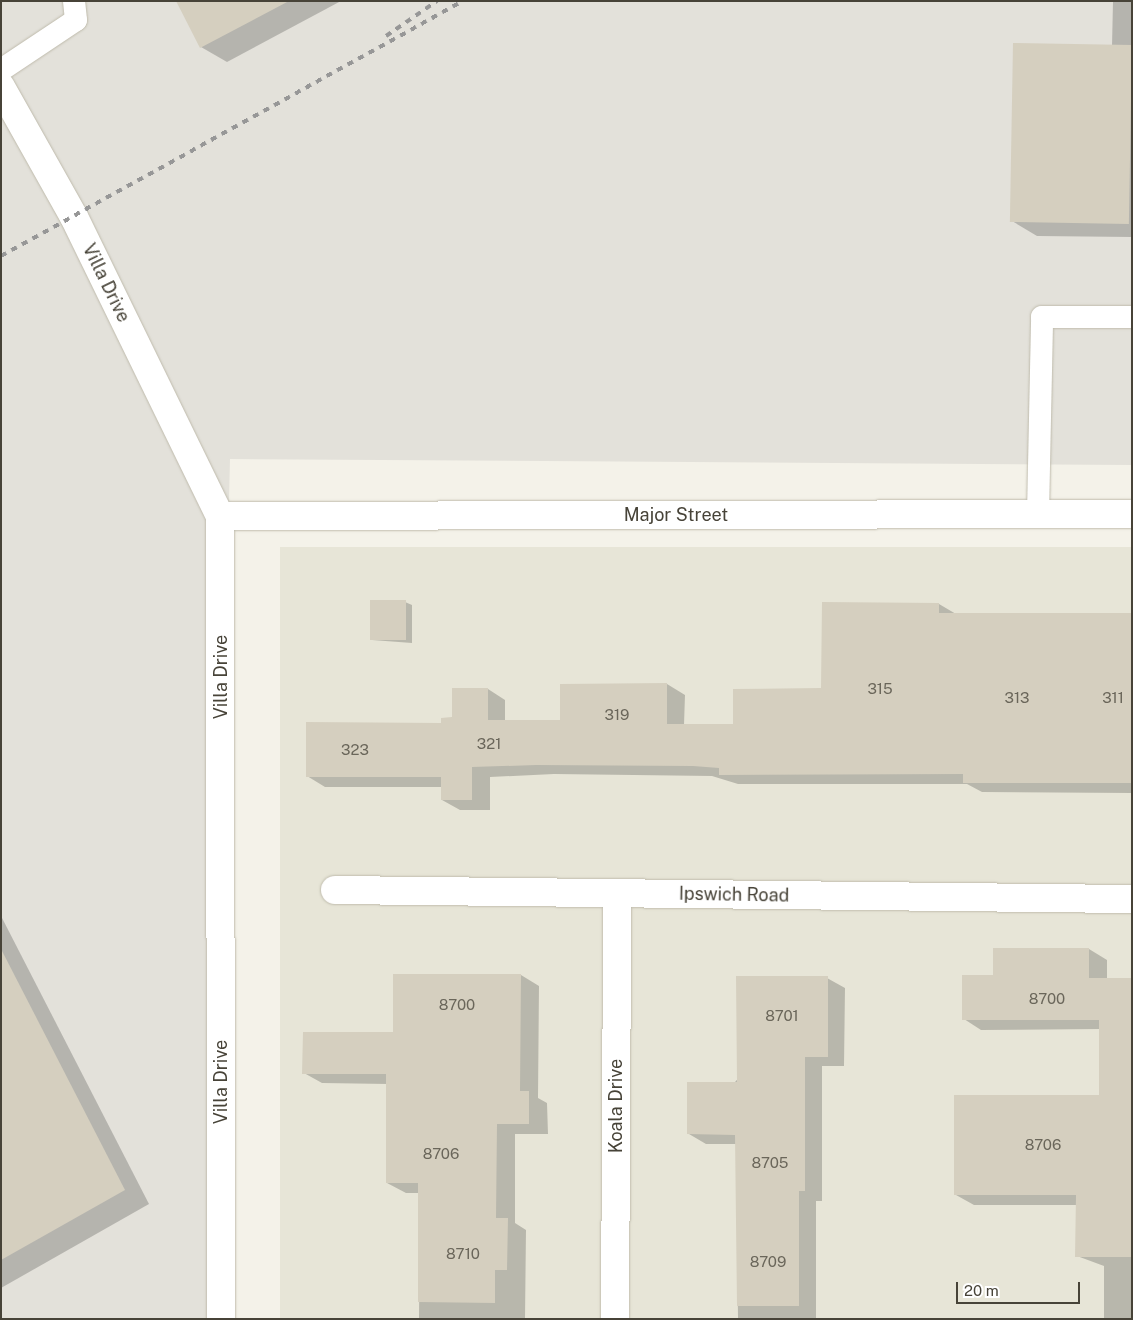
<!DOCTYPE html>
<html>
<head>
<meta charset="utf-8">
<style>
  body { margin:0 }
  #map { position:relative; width:1133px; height:1320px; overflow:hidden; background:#f4f2e9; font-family:"Public Sans",sans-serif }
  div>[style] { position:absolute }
  .residential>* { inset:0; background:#e7e5d7; transform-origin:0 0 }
  .industrial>* { inset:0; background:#e3e1da }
  .shadow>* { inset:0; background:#0003 }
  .building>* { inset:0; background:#d5cfbf; transform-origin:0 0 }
  .roads { filter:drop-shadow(0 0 1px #bfbbac) drop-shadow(0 0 1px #bfbbac) }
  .lane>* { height:22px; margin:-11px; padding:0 11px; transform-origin:11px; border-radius:11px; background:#fff }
  .street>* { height:28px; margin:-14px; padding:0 14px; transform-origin:14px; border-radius:14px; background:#fff }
  .rail>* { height:4px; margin-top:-2px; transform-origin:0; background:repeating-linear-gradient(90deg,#979797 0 6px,transparent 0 12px) }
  span { translate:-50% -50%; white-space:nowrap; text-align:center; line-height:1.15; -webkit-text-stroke:5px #fff; paint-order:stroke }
  .number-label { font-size:15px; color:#6a665a }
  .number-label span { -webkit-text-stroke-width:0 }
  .street-label { font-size:18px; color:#474338 }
  .frame { position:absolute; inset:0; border:2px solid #474338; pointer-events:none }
  .scale { position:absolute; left:956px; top:1282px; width:124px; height:22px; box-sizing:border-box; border:2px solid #474338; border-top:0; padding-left:6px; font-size:15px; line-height:18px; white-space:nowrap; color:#474338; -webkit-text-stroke:4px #fff; paint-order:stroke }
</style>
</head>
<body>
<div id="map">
  <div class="residential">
    <i style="left:280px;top:547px;width:852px;height:772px"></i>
  </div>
  <div class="industrial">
    <i style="clip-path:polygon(1px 1px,1132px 1px,1132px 465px,230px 459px,209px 1319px,1px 1319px)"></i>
  </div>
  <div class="shadow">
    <i style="clip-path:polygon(178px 1px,341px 1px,227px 62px,201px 47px)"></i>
    <i style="clip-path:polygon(1113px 1px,1132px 1px,1132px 237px,1037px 236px,1012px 221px,1112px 46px)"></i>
    <i style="clip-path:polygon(405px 602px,412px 605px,412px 643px,372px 640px)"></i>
    <i style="clip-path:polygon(939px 604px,956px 614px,1132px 614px,1132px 793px,982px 792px,967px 784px,738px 784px,712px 776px,554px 774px,490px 777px,490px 810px,460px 810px,442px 800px,442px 787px,325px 787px,307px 776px,443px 724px,488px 689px,505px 700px,505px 721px,561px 721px,667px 684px,685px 695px,684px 725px,735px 725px,823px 689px)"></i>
    <i style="clip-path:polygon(1px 916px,149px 1204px,1px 1288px)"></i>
    <i style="clip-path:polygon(1089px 949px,1107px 960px,1107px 980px,1132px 980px,1132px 1319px,1104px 1319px,1104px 1266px,1077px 1256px,1077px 1205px,974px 1205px,956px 1195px,1100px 1096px,1101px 1029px,981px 1030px,964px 1019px,994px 977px)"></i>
    <i style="clip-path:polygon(521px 975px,539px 986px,538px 1098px,547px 1103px,548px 1134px,515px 1134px,515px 1223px,526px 1230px,525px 1319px,419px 1319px,420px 1193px,406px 1193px,387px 1183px,388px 1084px,322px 1083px,304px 1073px)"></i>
    <i style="clip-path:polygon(827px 978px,845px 988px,844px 1066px,822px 1066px,822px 1201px,816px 1201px,816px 1319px,738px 1319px,736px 1144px,706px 1144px,689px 1134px)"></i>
  </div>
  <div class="building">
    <i style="clip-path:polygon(176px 1px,289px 1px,200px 48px)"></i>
    <i style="left:1013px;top:43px;width:119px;height:179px;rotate:1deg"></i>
    <i style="left:370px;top:600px;width:36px;height:40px"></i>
    <i style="clip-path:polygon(822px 602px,939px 603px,939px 613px,1132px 613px,1132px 783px,963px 783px,963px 774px,719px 775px,719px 768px,693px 766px,536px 765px,472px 767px,472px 800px,441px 800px,441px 777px,306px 777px,306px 722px,441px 723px,441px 718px,452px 717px,452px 688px,488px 688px,488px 720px,560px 720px,560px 684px,667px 683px,667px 724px,733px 724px,733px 689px,821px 688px)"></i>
    <i style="clip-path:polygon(993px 948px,1089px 948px,1089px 978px,1132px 978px,1132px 1257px,1075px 1257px,1076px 1195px,954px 1195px,954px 1095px,1099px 1095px,1099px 1020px,962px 1020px,962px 975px,993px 975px)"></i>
    <i style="clip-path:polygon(1px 949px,125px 1190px,1px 1260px)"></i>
    <i style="clip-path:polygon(393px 974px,521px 974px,520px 1091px,529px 1091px,529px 1124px,497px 1124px,496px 1218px,508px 1218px,507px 1270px,495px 1270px,495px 1303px,418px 1302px,418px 1183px,386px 1183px,386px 1074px,302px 1074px,303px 1032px,393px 1032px)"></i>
    <i style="clip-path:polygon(736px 976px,828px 976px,828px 1057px,805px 1057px,805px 1191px,799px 1191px,799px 1306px,737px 1306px,735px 1135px,687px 1134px,687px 1082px,737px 1082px)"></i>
  </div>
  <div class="roads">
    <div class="lane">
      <i style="left:1px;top:70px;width:90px;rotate:-33.7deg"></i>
      <i style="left:76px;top:20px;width:19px;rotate:-96deg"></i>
      <i style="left:1038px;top:514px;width:197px;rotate:-88.8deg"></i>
      <i style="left:1042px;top:317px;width:90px"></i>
    </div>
    <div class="street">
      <i style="left:1px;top:87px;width:149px;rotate:60.7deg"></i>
      <i style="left:74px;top:217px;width:333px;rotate:64deg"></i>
      <i style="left:220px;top:516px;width:803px;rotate:89.93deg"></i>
      <i style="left:220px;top:516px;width:912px;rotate:-0.13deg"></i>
      <i style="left:335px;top:890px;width:797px;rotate:0.65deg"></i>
      <i style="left:615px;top:1319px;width:426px;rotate:-89.7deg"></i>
    </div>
  </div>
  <div class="rail">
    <i style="left:386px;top:36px;width:62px;rotate:-34.5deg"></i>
    <i style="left:1px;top:256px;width:528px;rotate:-28.9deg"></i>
  </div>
  <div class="number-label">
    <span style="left:880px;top:689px">315</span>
    <span style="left:1017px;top:698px">313</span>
    <span style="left:1113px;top:698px">311</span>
    <span style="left:617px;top:715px">319</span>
    <span style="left:489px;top:744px">321</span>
    <span style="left:355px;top:750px">323</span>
    <span style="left:1047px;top:999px">8700</span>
    <span style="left:457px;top:1005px">8700</span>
    <span style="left:782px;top:1016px">8701</span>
    <span style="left:1043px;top:1145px">8706</span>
    <span style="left:441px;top:1154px">8706</span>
    <span style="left:770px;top:1163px">8705</span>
    <span style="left:463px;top:1254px">8710</span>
    <span style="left:768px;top:1262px">8709</span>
  </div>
  <div class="street-label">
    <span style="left:106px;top:283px;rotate:64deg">Villa Drive</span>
    <span style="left:676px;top:515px">Major Street</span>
    <span style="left:221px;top:677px;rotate:-90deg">Villa Drive</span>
    <span style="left:734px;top:895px;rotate:1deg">Ipswich Road</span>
    <span style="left:221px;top:1082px;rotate:-90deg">Villa Drive</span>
    <span style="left:616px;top:1106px;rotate:-90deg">Koala Drive</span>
  </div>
  <div class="frame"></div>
  <div class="scale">20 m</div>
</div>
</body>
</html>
